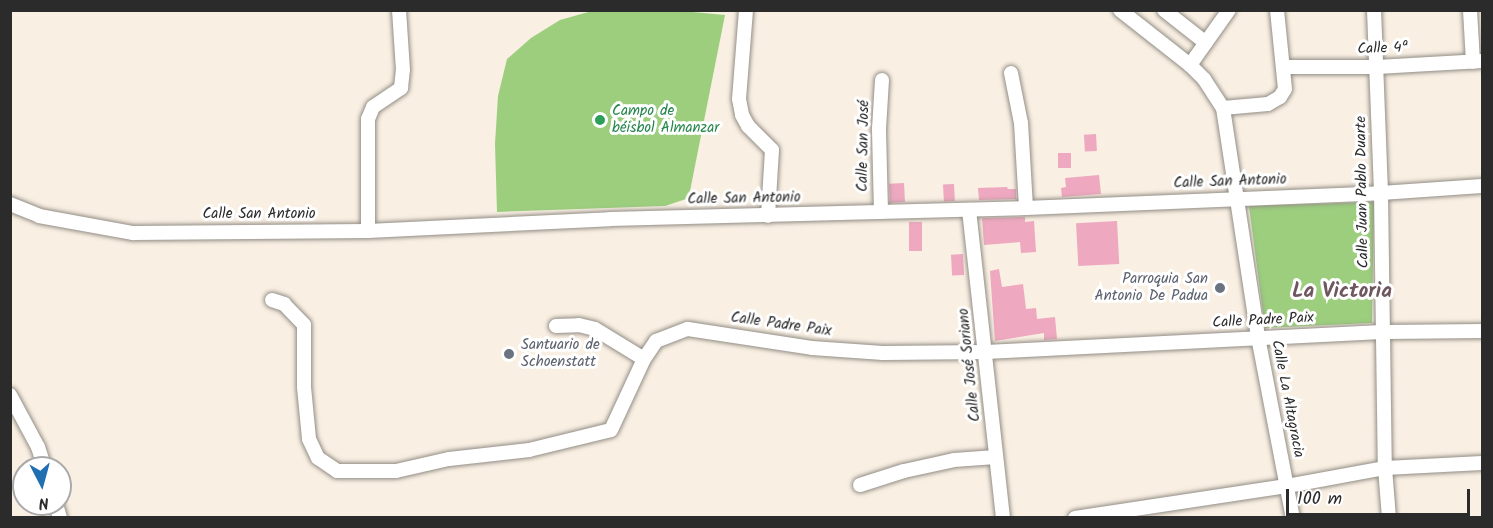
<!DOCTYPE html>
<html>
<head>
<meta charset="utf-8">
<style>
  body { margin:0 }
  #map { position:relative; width:1493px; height:528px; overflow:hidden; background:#f9efe2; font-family:Kalam,sans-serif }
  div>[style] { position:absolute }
  .green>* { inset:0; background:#9cce7e }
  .building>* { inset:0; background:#eea8bf; transform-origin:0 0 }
  .roads { filter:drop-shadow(0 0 2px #928d86) drop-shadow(0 0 2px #928d86) }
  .minor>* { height:14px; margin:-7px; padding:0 7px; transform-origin:7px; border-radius:7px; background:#fff }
  .dots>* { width:16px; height:16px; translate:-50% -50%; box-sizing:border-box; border:3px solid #fff; border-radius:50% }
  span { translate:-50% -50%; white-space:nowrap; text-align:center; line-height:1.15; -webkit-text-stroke:6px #fff; paint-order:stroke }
  .street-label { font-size:15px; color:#2b2b2b }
  .leisure-label { font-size:15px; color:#27864d }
  .left { translate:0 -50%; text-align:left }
  .worship-label { font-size:15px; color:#5b616d }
  .right { translate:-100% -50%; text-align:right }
  .district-label { font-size:21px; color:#6f575f; font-weight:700 }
  .frame { position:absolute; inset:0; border:12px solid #2b2b2b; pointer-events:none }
  .north { position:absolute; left:12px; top:456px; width:60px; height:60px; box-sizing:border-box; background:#fff; border:2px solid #aaa; border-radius:50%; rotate:174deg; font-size:16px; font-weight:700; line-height:24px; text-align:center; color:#2b2b2b }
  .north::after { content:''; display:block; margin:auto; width:21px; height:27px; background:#1f6fb2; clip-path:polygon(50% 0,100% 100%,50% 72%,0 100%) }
  .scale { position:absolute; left:1286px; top:489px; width:184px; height:27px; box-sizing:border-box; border:3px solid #2b2b2b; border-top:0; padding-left:8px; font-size:18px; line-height:21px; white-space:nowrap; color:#2b2b2b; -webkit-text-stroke:4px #fff; paint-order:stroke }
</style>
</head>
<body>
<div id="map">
  <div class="green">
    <i style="clip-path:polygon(671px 10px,725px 15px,690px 191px,686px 199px,665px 206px,497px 212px,495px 144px,498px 96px,507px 59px,531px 38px,560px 20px,592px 11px)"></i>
    <i style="clip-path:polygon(1374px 202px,1372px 323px,1265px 328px,1249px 206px)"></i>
  </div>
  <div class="building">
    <i style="left:1096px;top:134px;width:17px;height:12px;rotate:87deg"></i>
    <i style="left:1071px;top:153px;width:15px;height:13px;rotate:90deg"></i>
    <i style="clip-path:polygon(1099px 175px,1101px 194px,1062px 197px,1061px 188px,1066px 187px,1065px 178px)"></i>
    <i style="left:904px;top:183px;width:19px;height:15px;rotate:87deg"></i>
    <i style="left:954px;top:184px;width:17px;height:11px;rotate:87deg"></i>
    <i style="clip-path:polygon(1007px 187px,1008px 189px,1016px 189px,1016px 199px,979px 200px,978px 188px)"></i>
    <i style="clip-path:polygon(1025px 217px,1025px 222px,1034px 221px,1036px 252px,1021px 253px,1020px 242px,984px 245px,982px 218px)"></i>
    <i style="left:1117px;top:221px;width:43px;height:41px;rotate:87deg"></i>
    <i style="left:909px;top:222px;width:13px;height:29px"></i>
    <i style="left:963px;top:254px;width:21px;height:12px;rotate:87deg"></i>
    <i style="clip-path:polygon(999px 269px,1002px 287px,1023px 284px,1026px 309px,1036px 308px,1037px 319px,1055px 317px,1057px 339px,1044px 340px,1044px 333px,995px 341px,990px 271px)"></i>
  </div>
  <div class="roads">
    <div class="minor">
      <i style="left:746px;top:10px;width:89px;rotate:94.5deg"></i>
      <i style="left:739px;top:99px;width:16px;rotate:79deg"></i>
      <i style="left:742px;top:115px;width:13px;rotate:61deg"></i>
      <i style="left:748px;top:126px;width:34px;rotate:45deg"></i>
      <i style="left:772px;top:150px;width:66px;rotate:93.5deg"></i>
      <i style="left:1120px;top:10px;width:89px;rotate:38.2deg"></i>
      <i style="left:1190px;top:65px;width:20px;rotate:45deg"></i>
      <i style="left:1204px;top:79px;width:35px;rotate:57deg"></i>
      <i style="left:1223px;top:108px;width:232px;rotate:81.3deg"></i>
      <i style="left:1258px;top:337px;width:184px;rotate:79.1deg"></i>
      <i style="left:1164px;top:10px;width:53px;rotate:38.2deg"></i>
      <i style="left:1374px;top:10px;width:183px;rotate:87.8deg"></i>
      <i style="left:1381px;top:193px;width:275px;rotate:89.2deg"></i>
      <i style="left:1385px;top:468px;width:50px;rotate:85.4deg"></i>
      <i style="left:1470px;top:10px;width:52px;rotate:86.7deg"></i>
      <i style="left:1190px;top:65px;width:67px;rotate:-54.7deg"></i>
      <i style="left:1284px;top:67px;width:93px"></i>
      <i style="left:1377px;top:67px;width:105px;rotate:-3.3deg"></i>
      <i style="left:1011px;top:73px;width:51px;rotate:78.7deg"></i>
      <i style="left:1021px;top:123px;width:85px;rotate:86.6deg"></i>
      <i style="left:1223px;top:108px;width:45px;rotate:-5.1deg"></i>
      <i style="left:1268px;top:104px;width:14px;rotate:-30deg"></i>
      <i style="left:1280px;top:97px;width:9px;rotate:-58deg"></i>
      <i style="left:1285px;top:89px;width:79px;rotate:-95.8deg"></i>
      <i style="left:10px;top:204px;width:31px;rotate:22deg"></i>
      <i style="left:39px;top:216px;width:96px;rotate:10.3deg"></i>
      <i style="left:133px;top:233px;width:235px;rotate:-0.5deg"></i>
      <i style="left:368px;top:231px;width:242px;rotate:-2.8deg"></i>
      <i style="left:610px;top:219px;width:416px;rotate:-1.5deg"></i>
      <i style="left:1026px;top:208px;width:355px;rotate:-2.4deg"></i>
      <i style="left:1381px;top:193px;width:101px;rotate:-4deg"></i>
      <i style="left:969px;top:210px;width:310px;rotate:83.7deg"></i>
      <i style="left:881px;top:212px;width:83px;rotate:-91.4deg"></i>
      <i style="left:879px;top:129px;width:49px;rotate:-86.5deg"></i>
      <i style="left:368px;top:231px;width:112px;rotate:-90deg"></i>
      <i style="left:368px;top:119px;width:13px;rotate:-67deg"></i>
      <i style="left:373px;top:107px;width:34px;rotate:-34deg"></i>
      <i style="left:401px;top:88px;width:18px;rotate:-84deg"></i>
      <i style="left:403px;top:70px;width:60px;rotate:-93.8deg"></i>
      <i style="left:272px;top:300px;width:13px;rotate:18deg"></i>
      <i style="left:284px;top:304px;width:29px;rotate:46deg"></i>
      <i style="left:304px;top:325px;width:62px;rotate:90deg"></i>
      <i style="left:304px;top:387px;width:52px;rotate:84.5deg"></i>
      <i style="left:309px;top:439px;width:21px;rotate:65deg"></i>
      <i style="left:318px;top:458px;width:23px;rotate:34deg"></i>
      <i style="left:337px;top:471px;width:59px"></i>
      <i style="left:396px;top:471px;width:54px;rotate:-12.8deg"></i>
      <i style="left:449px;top:459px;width:81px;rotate:-6.4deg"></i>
      <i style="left:529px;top:450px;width:84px;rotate:-13.7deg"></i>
      <i style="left:611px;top:430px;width:78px;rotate:-65.1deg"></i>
      <i style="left:644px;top:359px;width:22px;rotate:-56deg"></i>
      <i style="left:656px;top:341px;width:34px;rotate:-21deg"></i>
      <i style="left:688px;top:329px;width:125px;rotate:8.7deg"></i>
      <i style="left:812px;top:348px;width:71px;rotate:4deg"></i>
      <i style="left:883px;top:353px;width:103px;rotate:-0.6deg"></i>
      <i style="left:986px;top:352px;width:396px;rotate:-2.9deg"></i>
      <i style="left:1381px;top:332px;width:101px;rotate:-0.6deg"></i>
      <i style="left:556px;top:326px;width:23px;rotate:-2deg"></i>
      <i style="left:579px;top:325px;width:16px;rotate:14deg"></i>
      <i style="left:595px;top:329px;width:57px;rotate:31.5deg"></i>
      <i style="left:10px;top:395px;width:59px;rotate:61.7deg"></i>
      <i style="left:38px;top:447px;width:22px;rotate:72deg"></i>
      <i style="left:860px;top:485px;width:46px;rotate:-17.7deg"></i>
      <i style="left:904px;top:471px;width:51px;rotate:-12.4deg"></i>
      <i style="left:954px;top:460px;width:42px;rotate:-4.1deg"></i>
      <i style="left:56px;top:504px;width:15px;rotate:74deg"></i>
      <i style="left:1075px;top:518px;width:214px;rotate:-8.6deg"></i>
      <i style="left:1287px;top:486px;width:100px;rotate:-10.4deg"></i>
      <i style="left:1385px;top:468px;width:97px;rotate:-3deg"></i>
    </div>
  </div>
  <div class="dots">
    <i style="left:600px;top:120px;background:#2e9e5b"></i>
    <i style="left:1220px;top:288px;background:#6b7280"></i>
    <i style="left:509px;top:354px;background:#6b7280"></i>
  </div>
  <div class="street-label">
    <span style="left:1383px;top:49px;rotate:-2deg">Calle 4ª</span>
    <span style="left:864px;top:146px;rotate:-89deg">Calle San José</span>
    <span style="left:1230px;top:182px;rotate:-2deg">Calle San Antonio</span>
    <span style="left:1363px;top:192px;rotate:-91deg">Calle Juan Pablo Duarte</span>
    <span style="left:744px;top:199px;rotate:-1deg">Calle San Antonio</span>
    <span style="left:259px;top:215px">Calle San Antonio</span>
    <span style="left:1263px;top:321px;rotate:-3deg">Calle Padre Paix</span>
    <span style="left:781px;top:325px;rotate:8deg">Calle Padre Paix</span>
    <span style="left:970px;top:365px;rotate:-96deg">Calle José Soriano</span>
    <span style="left:1287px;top:399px;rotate:79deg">Calle La Altagracia</span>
  </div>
  <div class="leisure-label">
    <span class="left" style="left:612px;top:120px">Campo de<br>béisbol Almanzar</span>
  </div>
  <div class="worship-label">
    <span class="right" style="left:1208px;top:288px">Parroquia San<br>Antonio De Padua</span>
    <span class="left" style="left:521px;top:354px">Santuario de<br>Schoenstatt</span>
  </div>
  <div class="district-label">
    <span style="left:1342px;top:292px">La Victoria</span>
  </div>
  <div class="frame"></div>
  <div class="north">N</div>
  <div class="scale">100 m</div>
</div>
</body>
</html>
